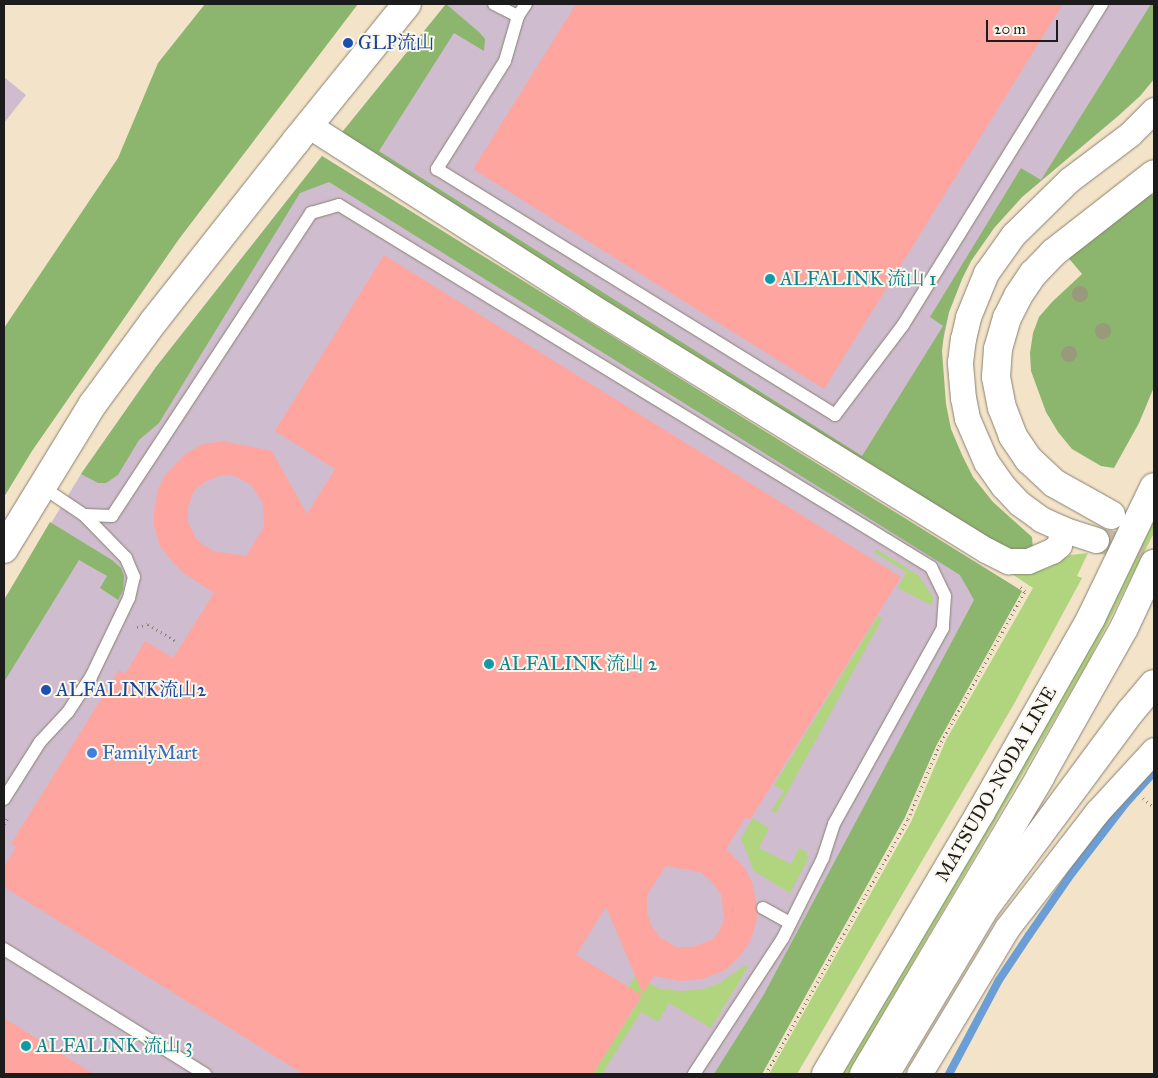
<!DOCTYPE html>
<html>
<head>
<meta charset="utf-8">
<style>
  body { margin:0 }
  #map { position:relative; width:1158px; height:1078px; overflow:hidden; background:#f3e3c8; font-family:"IM FELL Great Primer","Noto Serif JP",serif }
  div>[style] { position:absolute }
  .industrial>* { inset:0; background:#cfbdcf }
  .green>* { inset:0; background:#b0d57e }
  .forest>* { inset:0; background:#8cb66d }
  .stream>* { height:8px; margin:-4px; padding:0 4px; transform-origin:4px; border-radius:4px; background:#6b9ed6 }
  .building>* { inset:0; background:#fea5a0 }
  .street-tunnel>* { height:25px; margin-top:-12.5px; transform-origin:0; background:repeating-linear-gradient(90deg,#c8bba6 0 25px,transparent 0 37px) }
  .path>* { height:3px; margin-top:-1.5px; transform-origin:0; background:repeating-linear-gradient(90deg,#888072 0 1px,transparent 0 5px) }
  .roads { filter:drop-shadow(0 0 1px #888072) drop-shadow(0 0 1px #888072) }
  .lane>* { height:12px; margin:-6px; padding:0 6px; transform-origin:6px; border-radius:6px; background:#fff }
  .street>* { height:25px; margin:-12.5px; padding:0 12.5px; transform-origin:12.5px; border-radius:12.5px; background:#fff }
  .secondary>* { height:28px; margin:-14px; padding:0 14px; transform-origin:14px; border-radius:14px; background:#fff }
  .primary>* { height:28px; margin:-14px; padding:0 14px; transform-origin:14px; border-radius:14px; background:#fff }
  .trees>* { width:16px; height:16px; margin:-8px; border-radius:50%; background:#99997c }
  .dots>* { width:14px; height:14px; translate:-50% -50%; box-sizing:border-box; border:2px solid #fbf7ec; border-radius:50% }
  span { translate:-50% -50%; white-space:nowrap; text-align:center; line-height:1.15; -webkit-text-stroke:4px #fbf7ec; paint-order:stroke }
  .transit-label { font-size:19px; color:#164399 }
  .left { translate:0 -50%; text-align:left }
  .culture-label { font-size:19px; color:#0d838f }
  .shop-label { font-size:19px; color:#366cbe }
  .street-label { font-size:19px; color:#1c1c1c }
  .frame { position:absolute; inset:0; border:5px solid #1c1c1c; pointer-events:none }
  .scale { position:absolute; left:986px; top:20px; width:72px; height:22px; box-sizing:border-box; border:2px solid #1c1c1c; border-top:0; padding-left:6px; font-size:15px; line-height:18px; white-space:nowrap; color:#1c1c1c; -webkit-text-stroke:4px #fbf7ec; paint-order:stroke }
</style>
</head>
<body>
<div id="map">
  <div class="industrial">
    <i style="clip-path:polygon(446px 4px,1154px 4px,1154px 79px,1140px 96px,1118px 116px,1022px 197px,994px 228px,971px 261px,962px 279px,949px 312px,944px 337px,866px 464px,339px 136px)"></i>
    <i style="clip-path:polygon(4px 77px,26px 95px,4px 123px)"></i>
    <i style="clip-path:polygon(322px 156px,1022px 591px,936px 746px,905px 817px,762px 1074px,4px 1074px,4px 600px,81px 474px,156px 367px)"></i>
  </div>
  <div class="green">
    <i style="clip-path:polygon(1154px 520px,1154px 533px,1088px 662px,848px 1074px,842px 1074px,1056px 708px,1123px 584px)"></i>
    <i style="clip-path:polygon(876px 549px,918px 575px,934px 598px,931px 605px,898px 588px,906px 572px,874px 552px)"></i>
    <i style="clip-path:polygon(1088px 553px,1077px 576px,1082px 578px,1014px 704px,797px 1074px,769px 1074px,911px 822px,946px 740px,1033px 588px,1006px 570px,1035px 572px,1050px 567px,1070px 555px)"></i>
    <i style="clip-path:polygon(878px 616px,882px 619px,776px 813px,771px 811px,784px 791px,774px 785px)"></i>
    <i style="clip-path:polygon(753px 818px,769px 828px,759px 848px,791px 864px,799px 848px,806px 851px,808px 859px,790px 893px,754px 871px,741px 838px)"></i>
    <i style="clip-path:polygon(745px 965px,748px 967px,711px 1028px,669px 1003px,658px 1022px,641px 1012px,602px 1074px,593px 1074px,642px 996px,628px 987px,635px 976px,660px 989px,681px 991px,703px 989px,720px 983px)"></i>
  </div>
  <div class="forest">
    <i style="clip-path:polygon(205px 4px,358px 4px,179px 239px,32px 451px,4px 497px,4px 328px,118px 158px,158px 63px)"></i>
    <i style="clip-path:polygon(446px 4px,479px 32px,485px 39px,484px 51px,454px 33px,379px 151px,862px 456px,943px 326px,930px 317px,1021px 168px,1041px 180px,1151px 4px,1154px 4px,1154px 79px,1140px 96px,1118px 116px,1022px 197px,994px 228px,971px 261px,962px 279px,949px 312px,944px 334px,942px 351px,946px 404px,951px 429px,962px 455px,973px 477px,993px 502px,1032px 537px,1033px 550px,1023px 552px,998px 546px,339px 136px)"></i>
    <i style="clip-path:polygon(322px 156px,1022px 591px,936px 746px,905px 817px,762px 1074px,714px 1074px,763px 996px,974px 600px,960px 575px,329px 182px,300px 193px,159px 423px,139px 440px,118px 475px,106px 483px,98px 483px,81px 474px,156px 367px)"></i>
    <i style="clip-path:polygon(1150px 192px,1154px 197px,1154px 387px,1139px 423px,1114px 468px,1101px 466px,1072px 449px,1058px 432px,1046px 412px,1031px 371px,1030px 353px,1033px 333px,1039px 317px,1052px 302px,1082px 274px,1066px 255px)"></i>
    <i style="clip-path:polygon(50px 522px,112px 560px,121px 568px,124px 576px,123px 590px,118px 600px,100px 588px,107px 576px,79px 560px,4px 682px,4px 600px)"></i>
  </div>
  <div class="stream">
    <i style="left:949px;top:1074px;width:106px;rotate:-62deg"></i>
    <i style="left:999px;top:980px;width:54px;rotate:-56.3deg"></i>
    <i style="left:1029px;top:935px;width:75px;rotate:-55.3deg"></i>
    <i style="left:1072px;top:873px;width:88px;rotate:-52.4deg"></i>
    <i style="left:1126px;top:803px;width:42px;rotate:-47.9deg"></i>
  </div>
  <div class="building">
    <i style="clip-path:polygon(576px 4px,1063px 4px,824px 389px,473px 169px)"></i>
    <i style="clip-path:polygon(evenodd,384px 255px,901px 577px,750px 820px,746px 817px,726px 849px,744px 867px,752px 882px,756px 900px,757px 918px,751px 940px,740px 956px,725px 970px,703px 979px,680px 981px,654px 976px,643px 994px,606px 907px,576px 955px,642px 995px,593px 1074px,303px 1074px,4px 887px,4px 867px,16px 847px,11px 844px,119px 670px,125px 674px,145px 641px,173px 658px,214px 593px,182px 572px,160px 547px,154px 526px,154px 511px,158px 489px,166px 474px,185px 454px,203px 444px,223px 441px,272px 451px,307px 514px,335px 469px,275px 431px,384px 255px,221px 475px,235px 476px,251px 485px,263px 503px,264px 527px,246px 556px,213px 551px,197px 540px,188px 522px,188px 508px,194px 491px,203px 483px,221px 475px,384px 255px,666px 866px,700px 872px,712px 882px,721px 894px,724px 918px,720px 930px,712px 940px,692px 947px,676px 947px,661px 938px,652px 927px,647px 913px,647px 895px,666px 866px)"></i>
    <i style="clip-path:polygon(4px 1018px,94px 1074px,4px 1074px)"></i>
  </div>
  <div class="street-tunnel">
    <i style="left:1096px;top:540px;width:23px;rotate:10deg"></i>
    <i style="left:1119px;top:544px;width:35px;rotate:2deg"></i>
  </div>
  <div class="path">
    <i style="left:137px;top:627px;width:11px;rotate:-15deg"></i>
    <i style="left:148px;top:624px;width:34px;rotate:32deg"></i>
    <i style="left:1143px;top:798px;width:14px;rotate:39deg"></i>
    <i style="left:4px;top:824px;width:9px;rotate:-58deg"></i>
    <i style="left:766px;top:1074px;width:292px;rotate:-60.9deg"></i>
    <i style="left:908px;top:819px;width:79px;rotate:-67deg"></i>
    <i style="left:939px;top:746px;width:177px;rotate:-61deg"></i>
    <i style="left:1025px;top:591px;width:8px;rotate:-140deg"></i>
  </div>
  <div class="roads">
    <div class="lane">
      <i style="left:494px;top:4px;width:27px;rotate:27deg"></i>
      <i style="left:526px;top:4px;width:14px;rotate:124deg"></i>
      <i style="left:518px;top:16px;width:47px;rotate:106.1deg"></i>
      <i style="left:505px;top:61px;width:128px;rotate:122.2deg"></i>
      <i style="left:437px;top:169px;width:468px;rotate:31.7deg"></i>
      <i style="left:835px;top:415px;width:113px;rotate:-52.9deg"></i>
      <i style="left:903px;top:325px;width:378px;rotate:-58.2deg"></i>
      <i style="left:84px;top:515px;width:28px;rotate:2deg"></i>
      <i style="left:112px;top:516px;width:363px;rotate:-56.7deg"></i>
      <i style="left:311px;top:213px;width:29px;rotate:-16deg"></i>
      <i style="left:339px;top:205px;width:694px;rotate:31.45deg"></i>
      <i style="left:931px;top:567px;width:32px;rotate:64deg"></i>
      <i style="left:945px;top:596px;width:32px;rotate:94deg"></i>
      <i style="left:943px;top:628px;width:224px;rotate:119.1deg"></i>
      <i style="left:834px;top:824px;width:36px;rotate:108deg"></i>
      <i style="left:823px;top:858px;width:89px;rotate:116.6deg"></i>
      <i style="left:783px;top:938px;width:163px;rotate:123.2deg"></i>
      <i style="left:4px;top:799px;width:67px;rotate:-57.7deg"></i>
      <i style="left:40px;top:742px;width:41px;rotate:-47deg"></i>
      <i style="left:68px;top:712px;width:42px;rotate:-56.7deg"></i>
      <i style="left:91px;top:677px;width:88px;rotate:-64.3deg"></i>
      <i style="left:129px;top:598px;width:22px;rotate:-77deg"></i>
      <i style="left:134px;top:577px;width:21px;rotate:-113deg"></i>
      <i style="left:126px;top:558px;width:60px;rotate:-134.3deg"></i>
      <i style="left:84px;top:515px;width:52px;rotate:-146deg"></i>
      <i style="left:763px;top:908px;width:31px;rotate:29deg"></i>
      <i style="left:4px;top:949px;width:237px;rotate:31.9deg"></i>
    </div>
    <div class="street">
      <i style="left:308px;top:125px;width:334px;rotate:32.6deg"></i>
      <i style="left:589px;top:305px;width:467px;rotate:31.7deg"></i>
      <i style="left:986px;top:550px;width:25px;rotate:27deg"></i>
      <i style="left:1008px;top:561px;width:20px"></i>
      <i style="left:1028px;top:561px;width:26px;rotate:-23deg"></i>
      <i style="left:1052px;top:551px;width:9px;rotate:-41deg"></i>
      <i style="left:1059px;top:545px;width:16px;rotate:-76deg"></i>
      <i style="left:1096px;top:540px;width:35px;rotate:-162deg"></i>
      <i style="left:1063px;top:529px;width:24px;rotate:-156deg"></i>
      <i style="left:1041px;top:519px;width:27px;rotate:-144deg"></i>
      <i style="left:1019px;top:503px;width:23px;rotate:-133deg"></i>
      <i style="left:1003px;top:486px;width:29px;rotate:-125deg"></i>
      <i style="left:986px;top:462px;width:48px;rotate:-113.4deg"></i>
      <i style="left:967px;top:418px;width:20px;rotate:-101deg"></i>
      <i style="left:963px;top:398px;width:36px;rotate:-95deg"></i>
      <i style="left:960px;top:362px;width:23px;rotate:-83deg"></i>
      <i style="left:963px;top:339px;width:23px;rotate:-77deg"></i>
      <i style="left:968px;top:317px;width:48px;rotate:-67.8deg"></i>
      <i style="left:986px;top:273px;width:47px;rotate:-54.6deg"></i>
      <i style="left:1013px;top:235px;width:78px;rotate:-44.5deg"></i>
      <i style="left:1069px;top:180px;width:76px;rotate:-37deg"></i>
      <i style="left:1130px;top:134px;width:34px;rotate:-45deg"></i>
      <i style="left:919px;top:1074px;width:170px;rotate:-58.9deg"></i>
      <i style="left:1007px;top:928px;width:147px;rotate:-52.2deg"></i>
      <i style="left:1097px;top:812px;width:84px;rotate:-47.4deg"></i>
    </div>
    <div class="secondary">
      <i style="left:4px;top:549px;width:170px;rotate:-58.5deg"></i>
      <i style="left:93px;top:404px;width:103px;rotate:-53.7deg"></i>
      <i style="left:154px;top:321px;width:229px;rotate:-51.7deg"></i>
      <i style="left:296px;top:141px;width:176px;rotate:-51deg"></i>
    </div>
    <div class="primary">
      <i style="left:1111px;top:515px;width:65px;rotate:-150.7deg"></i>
      <i style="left:1054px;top:483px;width:34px;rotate:-137deg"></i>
      <i style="left:1029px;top:460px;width:29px;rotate:-124deg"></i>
      <i style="left:1013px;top:436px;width:30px;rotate:-111deg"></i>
      <i style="left:1002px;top:408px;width:32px;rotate:-101deg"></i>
      <i style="left:996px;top:377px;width:28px;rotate:-86deg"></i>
      <i style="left:998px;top:349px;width:32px;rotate:-74deg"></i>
      <i style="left:1007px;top:318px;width:25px;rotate:-63deg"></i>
      <i style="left:1018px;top:296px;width:27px;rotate:-56deg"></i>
      <i style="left:1033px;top:274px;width:29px;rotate:-46deg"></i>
      <i style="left:1053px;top:253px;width:128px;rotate:-38deg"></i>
      <i style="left:887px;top:1071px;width:190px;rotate:-59deg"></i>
      <i style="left:985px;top:908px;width:245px;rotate:-53.5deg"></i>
      <i style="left:1131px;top:711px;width:35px;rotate:-50deg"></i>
      <i style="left:826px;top:1074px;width:304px;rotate:-59.4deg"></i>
      <i style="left:981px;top:812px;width:223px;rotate:-60.4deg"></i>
      <i style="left:1091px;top:618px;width:145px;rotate:-64.3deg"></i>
      <i style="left:864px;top:1074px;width:345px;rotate:-59.3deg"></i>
      <i style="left:1040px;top:777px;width:171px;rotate:-60.6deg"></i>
      <i style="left:1124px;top:628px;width:71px;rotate:-64.9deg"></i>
    </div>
  </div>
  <div class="trees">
    <i style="left:1080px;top:294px"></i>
    <i style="left:1103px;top:331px"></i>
    <i style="left:1069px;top:354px"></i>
  </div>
  <div class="dots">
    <i style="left:348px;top:43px;background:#1a4fb4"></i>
    <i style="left:770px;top:279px;background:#0f9aa8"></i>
    <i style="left:489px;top:664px;background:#0f9aa8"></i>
    <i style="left:46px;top:690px;background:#1a4fb4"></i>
    <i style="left:92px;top:753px;background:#3f7fe0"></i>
    <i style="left:26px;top:1046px;background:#0f9aa8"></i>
  </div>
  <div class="transit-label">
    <span class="left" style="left:358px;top:43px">GLP流山</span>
    <span class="left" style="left:56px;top:690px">ALFALINK流山2</span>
  </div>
  <div class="culture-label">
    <span class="left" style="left:780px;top:279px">ALFALINK 流山 1</span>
    <span class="left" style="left:499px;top:664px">ALFALINK 流山 2</span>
    <span class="left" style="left:36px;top:1046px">ALFALINK 流山 3</span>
  </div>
  <div class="shop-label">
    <span class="left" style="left:102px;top:753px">FamilyMart</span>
  </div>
  <div class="street-label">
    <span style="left:996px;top:784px;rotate:-60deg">MATSUDO-NODA LINE</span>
  </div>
  <div class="frame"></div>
  <div class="scale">20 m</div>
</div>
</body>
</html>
